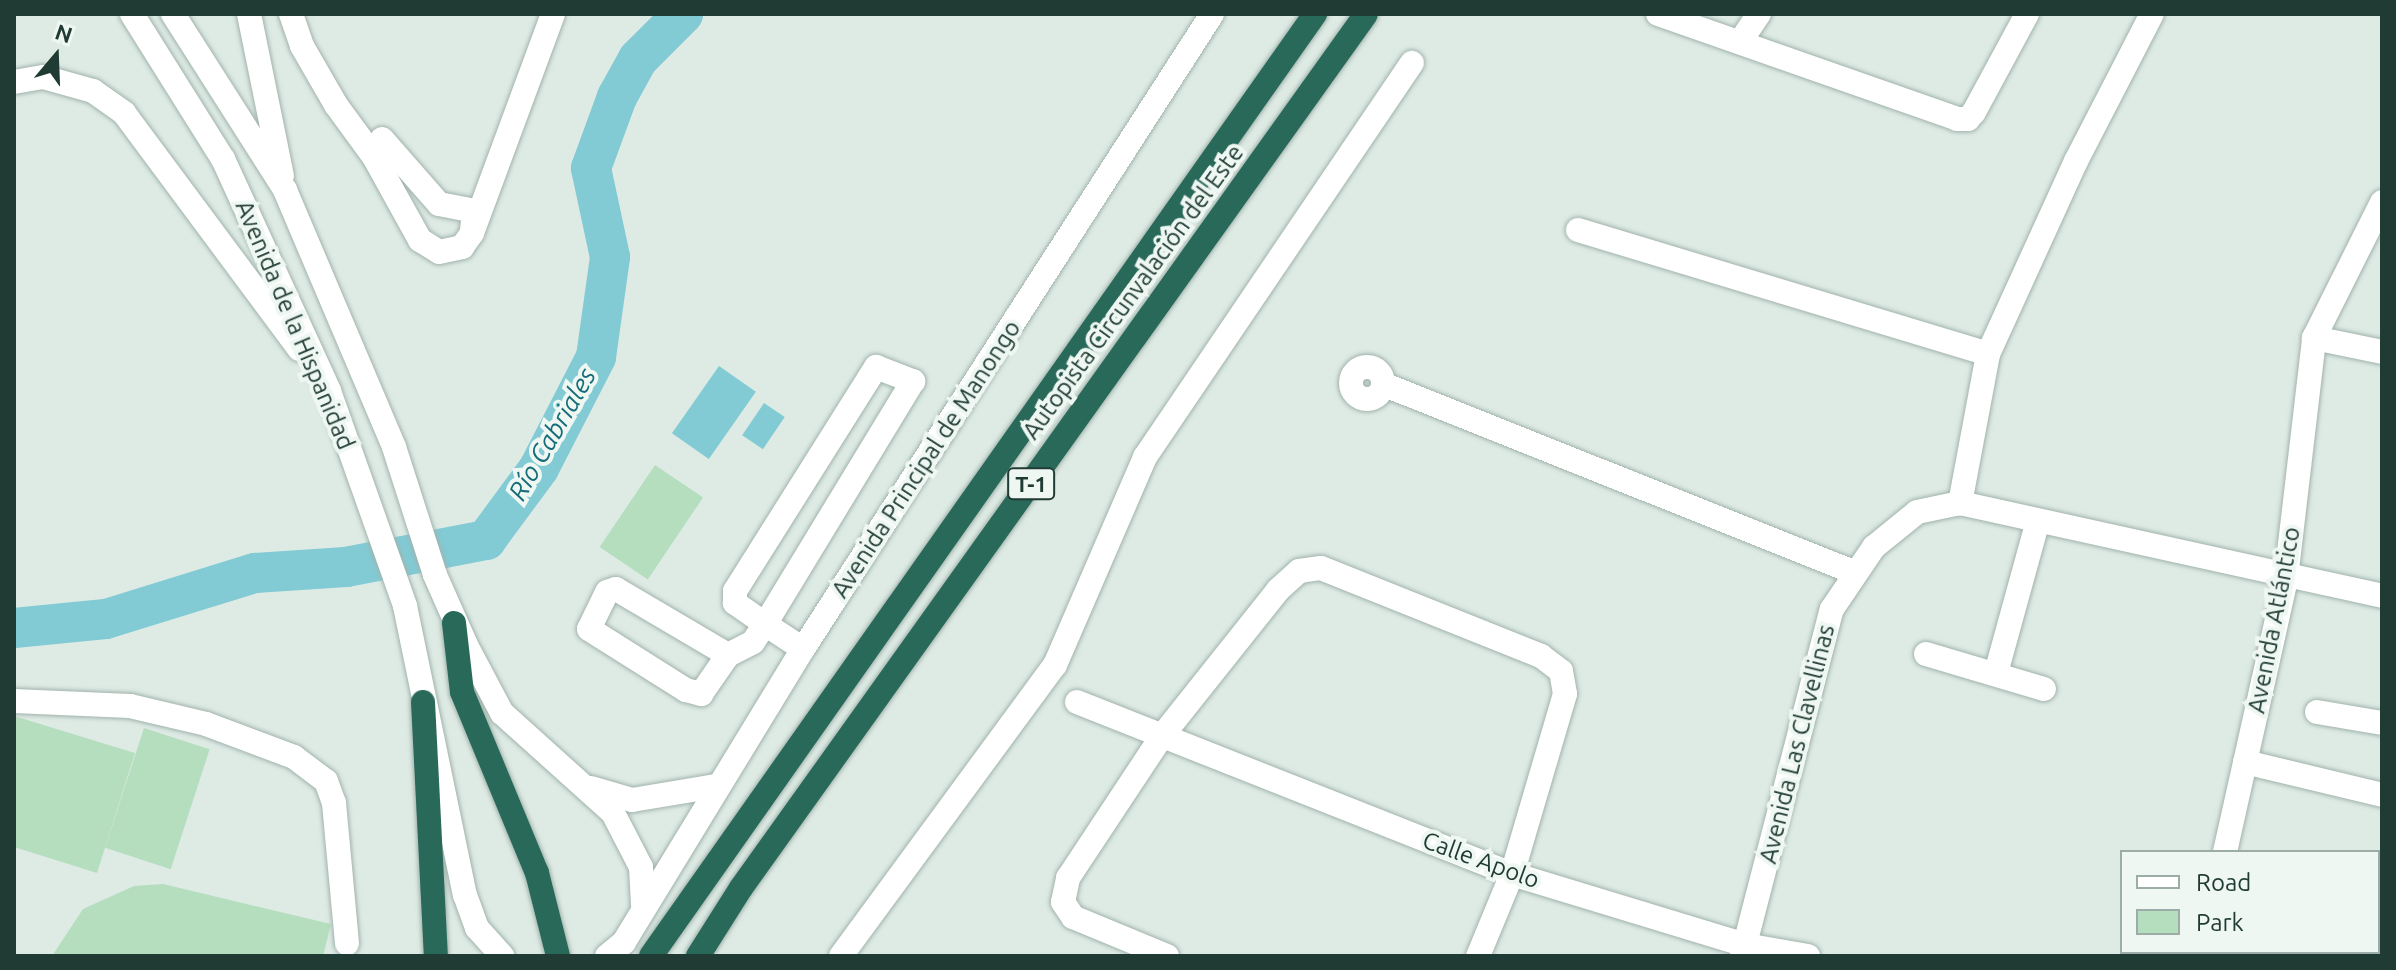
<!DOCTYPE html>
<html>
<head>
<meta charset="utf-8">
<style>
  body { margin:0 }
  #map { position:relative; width:2396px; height:970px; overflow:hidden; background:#deebe5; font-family:Ubuntu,sans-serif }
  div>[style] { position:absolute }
  .green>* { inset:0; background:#b5debf; transform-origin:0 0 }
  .water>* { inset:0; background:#82cad4; transform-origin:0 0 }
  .river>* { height:40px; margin:-20px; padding:0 20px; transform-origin:20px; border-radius:20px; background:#82cad4 }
  .roads { filter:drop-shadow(0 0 2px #a1b3ac) drop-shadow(0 0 2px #a1b3ac) }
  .minor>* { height:24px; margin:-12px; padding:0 12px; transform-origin:12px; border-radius:12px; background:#fff }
  .minor>.ring { margin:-12px; padding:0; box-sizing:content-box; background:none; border:24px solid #fff; border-radius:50% }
  .highway>* { height:24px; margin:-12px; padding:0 12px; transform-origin:12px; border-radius:12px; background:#29695a }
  span { translate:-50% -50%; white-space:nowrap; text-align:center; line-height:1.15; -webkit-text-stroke:8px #eff7f3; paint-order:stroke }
  .shield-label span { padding:2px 6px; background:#eff7f3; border:2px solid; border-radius:6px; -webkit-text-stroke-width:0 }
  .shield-label { font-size:22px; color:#1f3b33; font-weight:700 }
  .street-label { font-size:24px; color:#1f3b33 }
  .water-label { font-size:26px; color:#166d7a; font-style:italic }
  .frame { position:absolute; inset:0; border:16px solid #1f3b33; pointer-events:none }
  .legend { position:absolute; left:2120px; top:850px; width:260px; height:104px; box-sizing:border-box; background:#eff7f3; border:2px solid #9caca6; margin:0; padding:10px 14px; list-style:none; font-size:24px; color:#1f3b33 }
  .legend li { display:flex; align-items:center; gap:16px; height:40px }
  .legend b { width:40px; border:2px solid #9caca6 }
  .north { position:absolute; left:16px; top:16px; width:80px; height:80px; -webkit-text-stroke:6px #eff7f3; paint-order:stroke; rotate:19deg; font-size:22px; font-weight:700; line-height:32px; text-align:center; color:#1f3b33 }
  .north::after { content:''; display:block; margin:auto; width:28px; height:36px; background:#1f3b33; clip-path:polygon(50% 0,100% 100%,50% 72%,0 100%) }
</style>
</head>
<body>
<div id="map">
  <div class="green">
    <i style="left:655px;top:465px;width:58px;height:99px;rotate:34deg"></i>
    <i style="clip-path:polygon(14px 716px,135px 753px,97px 873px,14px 847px)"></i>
    <i style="left:144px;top:728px;width:69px;height:126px;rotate:18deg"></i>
    <i style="clip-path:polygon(163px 884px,331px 924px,323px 956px,52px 956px,83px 909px,134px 886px)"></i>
  </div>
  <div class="water">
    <i style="left:719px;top:366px;width:45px;height:82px;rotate:35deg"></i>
    <i style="left:764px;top:403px;width:25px;height:39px;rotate:34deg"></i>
  </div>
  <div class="river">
    <i style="left:14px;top:628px;width:92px;rotate:-5.6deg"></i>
    <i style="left:106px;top:619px;width:156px;rotate:-17.2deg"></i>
    <i style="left:255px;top:573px;width:91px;rotate:-3.8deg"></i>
    <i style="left:346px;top:567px;width:143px;rotate:-10.9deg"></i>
    <i style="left:486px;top:540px;width:89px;rotate:-53.6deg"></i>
    <i style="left:539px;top:468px;width:125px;rotate:-62.8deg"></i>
    <i style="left:596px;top:357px;width:101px;rotate:-82deg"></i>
    <i style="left:610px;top:257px;width:91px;rotate:-102.1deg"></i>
    <i style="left:591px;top:168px;width:76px;rotate:-69.9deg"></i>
    <i style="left:617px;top:97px;width:43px;rotate:-61.1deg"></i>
    <i style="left:638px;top:59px;width:64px;rotate:-45deg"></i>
  </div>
  <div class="roads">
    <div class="minor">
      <i style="left:132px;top:14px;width:171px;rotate:57.9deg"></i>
      <i style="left:223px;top:159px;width:255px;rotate:65.4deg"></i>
      <i style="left:329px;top:391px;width:228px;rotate:70.5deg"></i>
      <i style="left:405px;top:606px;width:295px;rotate:78.3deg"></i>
      <i style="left:465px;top:895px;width:35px;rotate:70deg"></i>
      <i style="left:477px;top:928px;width:38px;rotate:48deg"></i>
      <i style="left:173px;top:14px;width:209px;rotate:57.5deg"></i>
      <i style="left:285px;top:190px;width:279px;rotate:67deg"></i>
      <i style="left:394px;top:447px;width:134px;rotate:72.2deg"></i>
      <i style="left:435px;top:575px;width:77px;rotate:66.1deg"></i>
      <i style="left:466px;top:645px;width:77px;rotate:62.1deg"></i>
      <i style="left:502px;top:713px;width:149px;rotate:42deg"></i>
      <i style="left:613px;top:813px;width:61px;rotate:62.6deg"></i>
      <i style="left:641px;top:867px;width:38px;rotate:87deg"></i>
      <i style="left:249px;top:14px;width:165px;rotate:78.5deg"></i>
      <i style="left:291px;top:14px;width:34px;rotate:71deg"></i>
      <i style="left:302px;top:46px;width:68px;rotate:60deg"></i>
      <i style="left:336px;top:105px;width:64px;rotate:53.8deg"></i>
      <i style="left:374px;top:157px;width:95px;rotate:61deg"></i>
      <i style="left:420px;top:240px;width:22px;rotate:32deg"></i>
      <i style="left:439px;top:252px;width:24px;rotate:-12deg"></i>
      <i style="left:462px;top:247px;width:17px;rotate:-54deg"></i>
      <i style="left:472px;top:233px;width:233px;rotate:-69.7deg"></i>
      <i style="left:1658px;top:14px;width:317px;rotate:19.3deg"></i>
      <i style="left:1957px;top:119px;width:11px"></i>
      <i style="left:1968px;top:119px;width:9px;rotate:-49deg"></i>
      <i style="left:1974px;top:112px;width:111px;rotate:-61.6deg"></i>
      <i style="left:1740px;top:42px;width:34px;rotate:-56deg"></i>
      <i style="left:14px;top:82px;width:29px;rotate:-10deg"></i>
      <i style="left:43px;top:77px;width:52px;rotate:15.6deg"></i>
      <i style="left:93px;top:91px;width:38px;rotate:35deg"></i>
      <i style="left:124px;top:113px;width:294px;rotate:53.4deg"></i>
      <i style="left:382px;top:139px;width:86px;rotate:48.8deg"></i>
      <i style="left:439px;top:204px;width:36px;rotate:11deg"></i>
      <i style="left:474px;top:211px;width:20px;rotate:96deg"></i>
      <i style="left:1578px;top:230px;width:428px;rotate:16.8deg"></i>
      <i style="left:1988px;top:354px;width:152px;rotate:100.6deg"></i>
      <i style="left:2314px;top:338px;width:69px;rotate:11.6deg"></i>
      <i style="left:1988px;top:354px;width:212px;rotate:-65.5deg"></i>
      <i style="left:2076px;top:161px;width:165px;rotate:-62.7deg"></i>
      <i class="ring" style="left:1351px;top:367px;width:8px;height:8px"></i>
      <i style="left:876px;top:367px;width:40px;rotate:21deg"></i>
      <i style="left:913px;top:381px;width:285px;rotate:121.3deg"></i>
      <i style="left:765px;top:624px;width:37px;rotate:-145deg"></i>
      <i style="left:735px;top:603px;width:12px;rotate:-90deg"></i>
      <i style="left:735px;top:591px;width:265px;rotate:-57.8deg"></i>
      <i style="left:1385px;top:385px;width:507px;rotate:21.76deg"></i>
      <i style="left:1926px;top:654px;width:123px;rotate:16.5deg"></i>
      <i style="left:728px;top:655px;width:130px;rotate:-149.5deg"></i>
      <i style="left:616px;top:589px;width:9px;rotate:162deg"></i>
      <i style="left:607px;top:592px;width:41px;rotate:115.9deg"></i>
      <i style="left:589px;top:629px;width:115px;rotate:32.2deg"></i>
      <i style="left:686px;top:690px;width:16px;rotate:15deg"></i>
      <i style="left:701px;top:694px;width:47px;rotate:-55.3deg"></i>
      <i style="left:728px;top:655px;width:28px;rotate:-27deg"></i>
      <i style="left:753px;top:642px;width:22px;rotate:-56deg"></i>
      <i style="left:765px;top:624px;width:45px;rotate:33.3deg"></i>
      <i style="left:1996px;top:673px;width:158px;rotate:-74.6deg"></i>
      <i style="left:14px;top:701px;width:116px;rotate:2.5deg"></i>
      <i style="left:130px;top:706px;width:78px;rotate:13.3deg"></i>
      <i style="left:206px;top:724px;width:94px;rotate:20.6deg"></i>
      <i style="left:294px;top:757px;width:40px;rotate:37deg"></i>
      <i style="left:326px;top:781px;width:23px;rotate:70deg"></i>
      <i style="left:334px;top:803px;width:141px;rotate:84.7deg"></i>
      <i style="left:1077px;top:702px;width:468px;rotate:21.6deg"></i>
      <i style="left:1512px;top:874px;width:244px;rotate:16.9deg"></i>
      <i style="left:1745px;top:945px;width:64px;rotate:9.9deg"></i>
      <i style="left:2317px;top:712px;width:66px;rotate:9.6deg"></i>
      <i style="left:2245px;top:762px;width:141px;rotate:13.5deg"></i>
      <i style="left:591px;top:788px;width:43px;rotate:16.3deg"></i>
      <i style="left:632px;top:800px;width:86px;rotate:-9.4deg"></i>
      <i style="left:2225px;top:852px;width:281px;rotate:-77.4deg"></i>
      <i style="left:2286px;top:578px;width:242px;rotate:-83.3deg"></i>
      <i style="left:2314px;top:338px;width:152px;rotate:-63.4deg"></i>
      <i style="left:2378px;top:947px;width:9px;rotate:84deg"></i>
      <i style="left:607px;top:956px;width:22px;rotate:-39deg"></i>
      <i style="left:624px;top:942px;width:343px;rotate:-58.6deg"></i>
      <i style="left:803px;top:649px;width:755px;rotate:-57.21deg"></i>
      <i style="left:841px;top:956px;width:361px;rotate:-53.7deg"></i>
      <i style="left:1055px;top:665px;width:227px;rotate:-66.6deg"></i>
      <i style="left:1145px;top:457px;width:476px;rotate:-55.9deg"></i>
      <i style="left:1167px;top:956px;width:102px;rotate:-157.5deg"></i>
      <i style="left:1073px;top:917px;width:18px;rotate:-124deg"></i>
      <i style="left:1063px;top:902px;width:25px;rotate:-78deg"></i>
      <i style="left:1068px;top:878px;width:170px;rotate:-56.5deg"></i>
      <i style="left:1162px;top:736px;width:186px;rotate:-51.5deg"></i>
      <i style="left:1278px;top:590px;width:28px;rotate:-42deg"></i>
      <i style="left:1299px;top:571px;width:22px;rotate:-8deg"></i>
      <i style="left:1321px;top:568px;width:237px;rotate:21.8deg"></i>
      <i style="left:1541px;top:656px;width:25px;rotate:37deg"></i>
      <i style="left:1561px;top:671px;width:23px;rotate:80deg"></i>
      <i style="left:1565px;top:694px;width:188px;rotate:106.4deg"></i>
      <i style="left:1512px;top:874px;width:89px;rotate:112.5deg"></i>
      <i style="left:1742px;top:956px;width:358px;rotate:-75.5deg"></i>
      <i style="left:1832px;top:609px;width:75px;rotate:-55.9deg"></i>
      <i style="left:1874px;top:547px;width:55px;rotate:-39.1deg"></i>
      <i style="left:1917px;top:512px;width:44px;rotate:-11.8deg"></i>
      <i style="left:1960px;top:503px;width:432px;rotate:12.4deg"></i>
      <i style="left:2202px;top:956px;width:4px;rotate:-76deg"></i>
    </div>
    <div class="highway">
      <i style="left:454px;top:623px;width:69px;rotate:83.4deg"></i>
      <i style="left:462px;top:692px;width:196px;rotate:67.5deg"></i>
      <i style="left:537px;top:873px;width:86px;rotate:75.8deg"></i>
      <i style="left:423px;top:702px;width:254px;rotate:87.1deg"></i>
      <i style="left:651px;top:956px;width:1153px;rotate:-54.82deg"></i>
      <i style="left:698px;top:956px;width:80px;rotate:-57.7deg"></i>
      <i style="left:741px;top:888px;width:1074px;rotate:-54.43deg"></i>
    </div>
  </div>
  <div class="shield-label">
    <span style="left:1031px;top:484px">T-1</span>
  </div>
  <div class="street-label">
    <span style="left:1133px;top:292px;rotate:-54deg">Autopista Circunvalación del Este</span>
    <span style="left:295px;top:325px;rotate:67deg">Avenida de la Hispanidad</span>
    <span style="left:926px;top:459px;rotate:-57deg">Avenida Principal de Manongo</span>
    <span style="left:2274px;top:620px;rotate:-79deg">Avenida Atlántico</span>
    <span style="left:1797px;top:744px;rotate:-76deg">Avenida Las Clavellinas</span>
    <span style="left:1481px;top:860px;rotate:20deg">Calle Apolo</span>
  </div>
  <div class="water-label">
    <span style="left:552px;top:434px;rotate:-60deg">Río Cabriales</span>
  </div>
  <div class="frame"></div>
  <ul class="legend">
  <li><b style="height:10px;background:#fff"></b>Road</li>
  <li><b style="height:22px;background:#b5debf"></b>Park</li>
  </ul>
  <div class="north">N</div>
</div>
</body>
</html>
